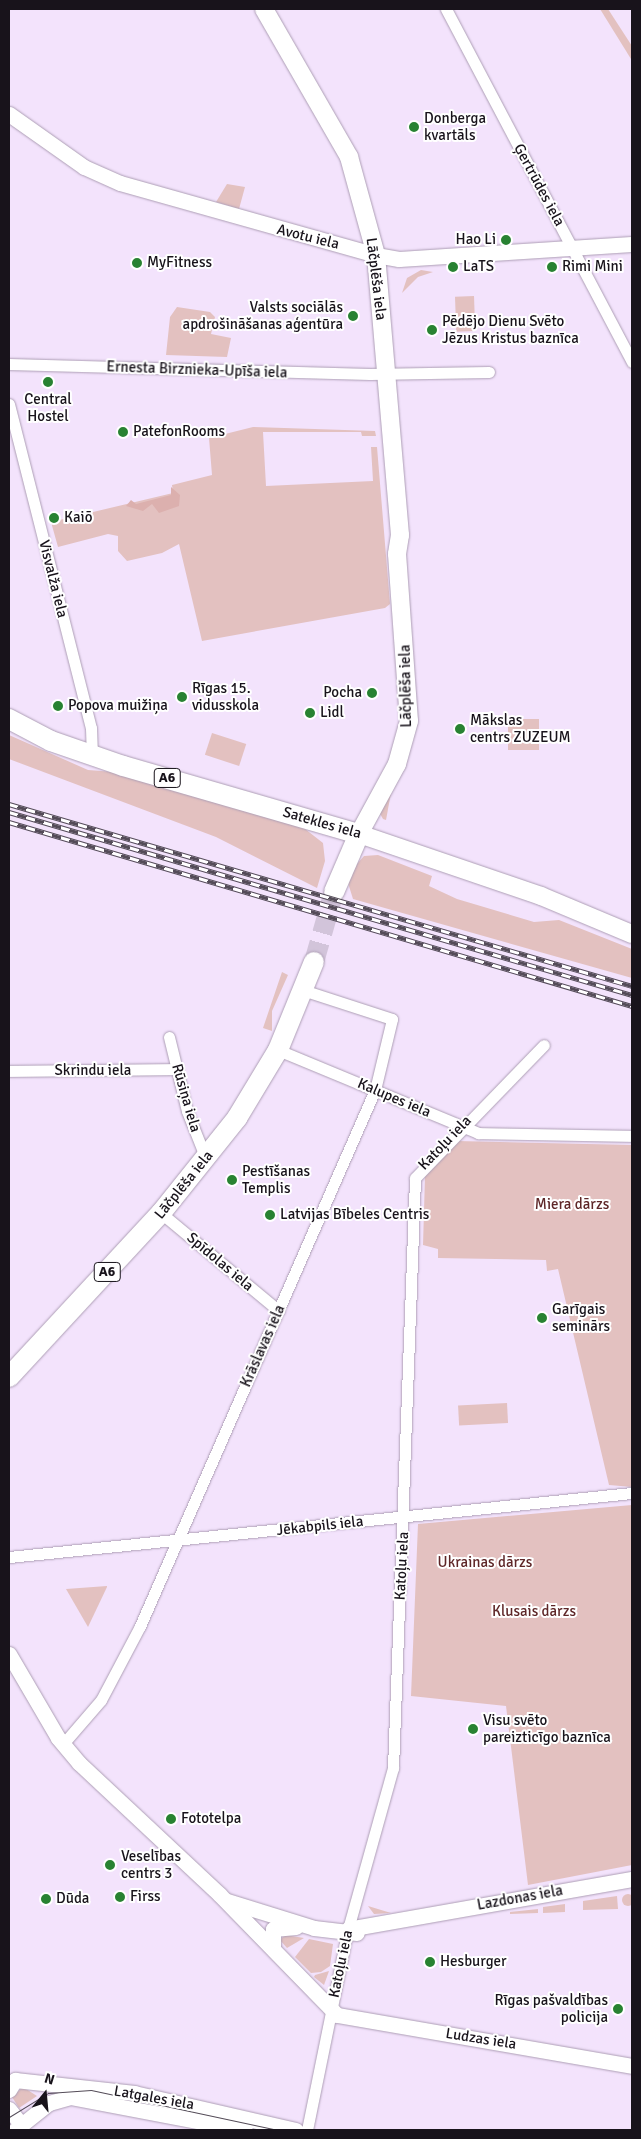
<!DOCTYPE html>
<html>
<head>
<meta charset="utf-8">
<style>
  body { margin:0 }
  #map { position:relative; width:641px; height:2139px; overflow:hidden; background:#f3e3fc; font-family:Signika,sans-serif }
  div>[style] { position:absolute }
  .green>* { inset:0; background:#e3c1c0; transform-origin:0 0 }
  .round { border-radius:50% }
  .forest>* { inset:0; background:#dcb0ae }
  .highway-tunnel>* { height:20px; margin-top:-10px; transform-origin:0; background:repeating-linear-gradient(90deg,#d2c4da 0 20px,transparent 0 30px) }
  .roads { filter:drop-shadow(0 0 1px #ad9eb5) drop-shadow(0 0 1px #ad9eb5) }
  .street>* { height:11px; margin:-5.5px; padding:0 5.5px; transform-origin:5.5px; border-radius:5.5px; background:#fff }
  .secondary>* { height:15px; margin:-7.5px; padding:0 7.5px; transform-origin:7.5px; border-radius:7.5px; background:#fff }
  .primary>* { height:18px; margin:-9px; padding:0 9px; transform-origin:9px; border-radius:9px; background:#fff }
  .highway>* { height:20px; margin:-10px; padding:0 10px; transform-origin:10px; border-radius:10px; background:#fff }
  .tram>* { height:1px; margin:-0.5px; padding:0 0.5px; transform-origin:0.5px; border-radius:0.5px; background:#544c58 }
  .rail>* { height:5px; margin-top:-2.5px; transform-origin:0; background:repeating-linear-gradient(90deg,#fff 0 9px,#544c58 0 18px); box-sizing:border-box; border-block:1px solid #544c58 }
  .dots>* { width:14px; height:14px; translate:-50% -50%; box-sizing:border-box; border:2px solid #fff; border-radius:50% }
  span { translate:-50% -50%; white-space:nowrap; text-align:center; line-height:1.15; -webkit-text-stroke:4px #fff; paint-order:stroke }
  .shield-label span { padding:1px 4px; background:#fff; border:1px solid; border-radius:4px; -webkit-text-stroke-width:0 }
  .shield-label { font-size:14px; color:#18131b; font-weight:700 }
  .poi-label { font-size:15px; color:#18131b }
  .left { translate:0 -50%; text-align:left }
  .right { translate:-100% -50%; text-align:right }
  .street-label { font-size:15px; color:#18131b }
  .park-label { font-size:15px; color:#5e2627 }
  .frame { position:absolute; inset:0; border:10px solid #18131b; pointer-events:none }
  .north { position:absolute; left:20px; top:2069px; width:50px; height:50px; -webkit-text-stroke:4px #fff; paint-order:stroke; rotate:17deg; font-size:14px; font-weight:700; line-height:20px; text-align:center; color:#18131b }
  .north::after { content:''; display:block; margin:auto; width:18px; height:22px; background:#18131b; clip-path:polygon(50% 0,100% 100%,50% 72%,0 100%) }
</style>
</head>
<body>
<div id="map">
  <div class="green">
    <i style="clip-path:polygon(600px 9px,608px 9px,632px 46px,631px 59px)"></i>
    <i style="clip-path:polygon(227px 184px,245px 187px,239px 209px,216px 202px)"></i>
    <i style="clip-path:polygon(421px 270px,433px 272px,418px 277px,402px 293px,407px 278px)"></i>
    <i style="left:474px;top:296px;width:35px;height:19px;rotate:88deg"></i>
    <i style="clip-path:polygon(177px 307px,210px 312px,215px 317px,211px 334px,231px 338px,227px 357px,166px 355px,170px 317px)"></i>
    <i style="clip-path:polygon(253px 427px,375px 431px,376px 436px,362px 436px,361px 432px,263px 432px,266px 486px,373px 481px,371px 447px,377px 447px,390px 604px,385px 608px,202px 641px,179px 544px,162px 553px,127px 561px,118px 551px,118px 536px,108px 534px,58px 547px,51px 522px,173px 493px,172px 485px,212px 475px,209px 438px)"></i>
    <i style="left:508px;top:719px;width:31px;height:31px"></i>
    <i style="left:212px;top:733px;width:36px;height:23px;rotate:18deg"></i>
    <i style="clip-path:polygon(9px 735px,88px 770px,114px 772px,300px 825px,323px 843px,325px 861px,317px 888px,216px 837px,9px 759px)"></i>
    <i style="clip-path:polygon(393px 782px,386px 820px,383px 819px,379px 812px)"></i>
    <i style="clip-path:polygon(378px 855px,432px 876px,429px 886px,457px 899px,534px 922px,559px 920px,632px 949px,632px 978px,353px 899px,348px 883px,357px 864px,364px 856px)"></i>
    <i style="clip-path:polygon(282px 972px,288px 975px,272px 1011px,272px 1031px,263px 1028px)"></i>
    <i style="clip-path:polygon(457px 1141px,632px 1145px,632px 1487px,609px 1485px,558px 1269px,547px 1271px,546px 1260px,438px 1258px,438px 1249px,423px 1245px,425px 1176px)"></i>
    <i style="left:507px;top:1403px;width:20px;height:49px;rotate:87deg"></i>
    <i style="clip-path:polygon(632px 1505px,632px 1865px,528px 1885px,506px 1706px,411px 1696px,418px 1524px)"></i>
    <i style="clip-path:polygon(107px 1586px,107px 1587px,88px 1627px,66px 1589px)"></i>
    <i class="round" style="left:622px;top:1894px;width:12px;height:12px"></i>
    <i style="clip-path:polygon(617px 1896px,618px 1909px,583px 1910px,583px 1901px)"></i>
    <i style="clip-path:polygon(565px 1904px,565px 1912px,543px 1913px,543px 1907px)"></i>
    <i style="clip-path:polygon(368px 1906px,391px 1913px,374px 1914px)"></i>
    <i style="clip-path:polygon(538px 1909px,538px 1913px,510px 1914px,510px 1912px)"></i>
    <i style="clip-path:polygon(285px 1935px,304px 1938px,287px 1948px,280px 1940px)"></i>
    <i style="clip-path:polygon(309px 1939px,333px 1944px,330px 1966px,321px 1972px,311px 1973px,295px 1957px)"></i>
    <i style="clip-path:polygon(329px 1971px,324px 1985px,314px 1977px,315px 1975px)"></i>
    <i style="clip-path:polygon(23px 2087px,37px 2096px,19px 2108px,12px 2097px)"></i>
  </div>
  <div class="forest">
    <i style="clip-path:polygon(171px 487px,180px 495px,179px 506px,159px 513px,152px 504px,143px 511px,126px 506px,131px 500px,136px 504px,171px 495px)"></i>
  </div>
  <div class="highway-tunnel">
    <i style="left:314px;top:962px;width:73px;rotate:-74.1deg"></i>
  </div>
  <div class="roads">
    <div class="street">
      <i style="left:446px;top:9px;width:399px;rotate:62.2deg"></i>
      <i style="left:9px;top:364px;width:361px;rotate:1.6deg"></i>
      <i style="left:370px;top:374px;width:119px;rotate:-1deg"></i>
      <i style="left:9px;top:404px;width:334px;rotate:75.8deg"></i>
      <i style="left:91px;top:728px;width:27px;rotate:88deg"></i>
      <i style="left:169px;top:1037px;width:76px;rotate:76.3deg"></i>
      <i style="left:187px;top:1111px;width:52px;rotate:68.4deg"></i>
      <i style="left:278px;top:1050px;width:217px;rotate:22.5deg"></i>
      <i style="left:478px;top:1133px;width:154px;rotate:1.1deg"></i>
      <i style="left:9px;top:1071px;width:168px;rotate:-0.7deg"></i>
      <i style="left:161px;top:1213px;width:153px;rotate:39.7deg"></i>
      <i style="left:9px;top:1557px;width:626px;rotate:-5.87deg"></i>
      <i style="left:63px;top:1744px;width:58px;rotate:-49.2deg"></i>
      <i style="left:101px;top:1700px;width:84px;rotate:-62.2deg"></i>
      <i style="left:140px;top:1626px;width:585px;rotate:-66.33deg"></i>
      <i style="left:375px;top:1090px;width:73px;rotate:-76.5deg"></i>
      <i style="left:392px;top:1019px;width:94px;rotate:-162deg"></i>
      <i style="left:307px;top:2130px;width:205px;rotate:-78.5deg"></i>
      <i style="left:348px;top:1929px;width:167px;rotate:-74.4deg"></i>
      <i style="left:393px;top:1768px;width:590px;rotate:-87.86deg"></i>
      <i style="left:415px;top:1178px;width:185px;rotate:-45.9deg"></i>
    </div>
    <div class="secondary">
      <i style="left:9px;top:114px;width:92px;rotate:35.2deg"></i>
      <i style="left:84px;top:167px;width:39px;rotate:24deg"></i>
      <i style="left:120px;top:183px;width:266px;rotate:15.7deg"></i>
      <i style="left:376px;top:255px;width:23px;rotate:10deg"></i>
      <i style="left:399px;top:259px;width:233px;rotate:-3.7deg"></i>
      <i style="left:9px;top:1654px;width:97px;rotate:59.7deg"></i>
      <i style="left:58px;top:1738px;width:33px;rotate:50deg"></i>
      <i style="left:79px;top:1763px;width:192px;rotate:43.1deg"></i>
      <i style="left:219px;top:1894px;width:169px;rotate:45.7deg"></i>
      <i style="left:337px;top:2015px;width:299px;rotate:9.8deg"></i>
      <i style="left:227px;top:1901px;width:91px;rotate:17.2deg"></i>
      <i style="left:314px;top:1928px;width:43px;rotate:6.6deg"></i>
      <i style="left:348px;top:1929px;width:288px;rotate:-10deg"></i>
      <i style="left:273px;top:1948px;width:19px;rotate:-90deg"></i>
      <i style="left:273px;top:1929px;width:23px;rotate:-5deg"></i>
      <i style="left:9px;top:2090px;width:12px;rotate:-59deg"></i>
      <i style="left:15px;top:2080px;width:120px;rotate:6.2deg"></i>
      <i style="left:134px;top:2093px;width:166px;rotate:12.9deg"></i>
      <i style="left:9px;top:2109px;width:18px;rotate:52deg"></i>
      <i style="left:15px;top:2130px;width:43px;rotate:-38.5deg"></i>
      <i style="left:49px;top:2103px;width:22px;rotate:-16deg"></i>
      <i style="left:70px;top:2097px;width:178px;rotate:10.7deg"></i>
    </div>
    <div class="primary">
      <i style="left:264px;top:9px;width:171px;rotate:60.1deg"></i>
      <i style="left:349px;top:157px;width:102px;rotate:74.6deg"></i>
      <i style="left:376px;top:255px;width:281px;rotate:85.1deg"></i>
      <i style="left:400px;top:535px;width:19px;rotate:99deg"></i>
      <i style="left:397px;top:554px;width:167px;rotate:85.9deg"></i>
      <i style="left:409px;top:721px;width:45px;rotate:105.6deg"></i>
      <i style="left:397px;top:764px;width:80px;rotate:118.5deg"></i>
      <i style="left:359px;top:834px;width:192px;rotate:18.8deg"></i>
      <i style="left:541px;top:896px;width:99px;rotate:22.7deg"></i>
    </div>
    <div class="highway">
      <i style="left:9px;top:719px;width:47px;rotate:27.6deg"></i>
      <i style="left:51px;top:741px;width:76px;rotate:19.1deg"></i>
      <i style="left:123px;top:766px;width:246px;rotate:16.1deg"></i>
      <i style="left:359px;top:834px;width:63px;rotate:113.3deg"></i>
      <i style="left:9px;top:1377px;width:224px;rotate:-47.2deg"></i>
      <i style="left:161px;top:1213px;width:122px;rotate:-51.3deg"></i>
      <i style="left:237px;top:1118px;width:79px;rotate:-58.9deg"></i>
      <i style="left:278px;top:1050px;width:95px;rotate:-67.8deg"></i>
    </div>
  </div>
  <div class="tram">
    <i style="left:9px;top:2117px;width:46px;rotate:-31.6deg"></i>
    <i style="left:48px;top:2093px;width:43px;rotate:-4deg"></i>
    <i style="left:91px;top:2090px;width:191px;rotate:12.1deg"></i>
  </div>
  <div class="rail">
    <i style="left:9px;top:804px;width:649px;rotate:16.28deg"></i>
    <i style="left:9px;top:812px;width:649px;rotate:16.37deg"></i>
    <i style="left:9px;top:822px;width:650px;rotate:16.45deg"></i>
  </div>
  <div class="dots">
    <i style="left:414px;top:127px;background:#288232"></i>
    <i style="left:506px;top:240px;background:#288232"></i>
    <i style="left:137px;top:263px;background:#288232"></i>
    <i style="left:453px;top:267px;background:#288232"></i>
    <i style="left:552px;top:267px;background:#288232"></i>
    <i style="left:353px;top:316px;background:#288232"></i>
    <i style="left:432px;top:330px;background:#288232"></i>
    <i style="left:48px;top:382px;background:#288232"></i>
    <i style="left:123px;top:432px;background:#288232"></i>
    <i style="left:54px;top:518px;background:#288232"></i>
    <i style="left:372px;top:693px;background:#288232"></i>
    <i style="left:182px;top:697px;background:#288232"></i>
    <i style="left:58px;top:706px;background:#288232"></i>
    <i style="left:310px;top:713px;background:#288232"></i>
    <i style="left:460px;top:729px;background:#288232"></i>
    <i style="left:232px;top:1180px;background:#288232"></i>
    <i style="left:270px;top:1215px;background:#288232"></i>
    <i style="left:542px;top:1318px;background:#288232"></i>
    <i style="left:473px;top:1729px;background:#288232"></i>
    <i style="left:171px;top:1819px;background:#288232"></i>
    <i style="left:110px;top:1865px;background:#288232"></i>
    <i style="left:120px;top:1897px;background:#288232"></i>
    <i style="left:46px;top:1899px;background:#288232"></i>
    <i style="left:430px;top:1962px;background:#288232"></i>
    <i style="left:618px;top:2009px;background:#288232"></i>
  </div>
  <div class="shield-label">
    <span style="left:167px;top:778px">A6</span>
    <span style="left:107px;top:1272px">A6</span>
  </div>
  <div class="poi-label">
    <span class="left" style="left:424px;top:127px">Donberga<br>kvartāls</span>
    <span class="right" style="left:496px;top:240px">Hao Li</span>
    <span class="left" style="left:147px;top:263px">MyFitness</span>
    <span class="left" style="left:463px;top:267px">LaTS</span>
    <span class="left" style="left:562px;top:267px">Rimi Mini</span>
    <span class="right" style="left:343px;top:316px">Valsts sociālās<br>apdrošināšanas aģentūra</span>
    <span class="left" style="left:442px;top:330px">Pēdējo Dienu Svēto<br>Jēzus Kristus baznīca</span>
    <span style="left:48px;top:408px">Central<br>Hostel</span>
    <span class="left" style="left:133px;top:432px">PatefonRooms</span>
    <span class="left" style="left:64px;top:518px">Kaiō</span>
    <span class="left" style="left:192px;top:697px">Rīgas 15.<br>vidusskola</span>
    <span class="right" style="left:362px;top:693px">Pocha</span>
    <span class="left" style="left:68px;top:706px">Popova muižiņa</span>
    <span class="left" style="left:320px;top:713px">Lidl</span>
    <span class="left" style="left:470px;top:729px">Mākslas<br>centrs ZUZEUM</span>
    <span class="left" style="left:242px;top:1180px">Pestīšanas<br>Templis</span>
    <span class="left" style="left:280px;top:1215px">Latvijas Bībeles Centris</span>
    <span class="left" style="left:552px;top:1318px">Garīgais<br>seminārs</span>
    <span class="left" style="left:483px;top:1729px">Visu svēto<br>pareizticīgo baznīca</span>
    <span class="left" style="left:181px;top:1819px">Fototelpa</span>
    <span class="left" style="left:121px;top:1865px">Veselības<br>centrs 3</span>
    <span class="left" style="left:130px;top:1897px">Firss</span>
    <span class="left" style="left:56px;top:1899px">Dūda</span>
    <span class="left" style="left:440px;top:1962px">Hesburger</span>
    <span class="right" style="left:608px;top:2009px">Rīgas pašvaldības<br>policija</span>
  </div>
  <div class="street-label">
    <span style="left:539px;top:185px;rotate:62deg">Ģertrūdes iela</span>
    <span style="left:308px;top:237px;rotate:14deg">Avotu iela</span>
    <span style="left:376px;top:279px;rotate:83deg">Lāčplēša iela</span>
    <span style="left:197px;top:370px;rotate:2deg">Ernesta Birznieka-Upīša iela</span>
    <span style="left:53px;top:579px;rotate:76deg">Visvalža iela</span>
    <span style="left:406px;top:686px;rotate:-91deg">Lāčplēša iela</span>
    <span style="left:322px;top:823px;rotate:16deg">Satekles iela</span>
    <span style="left:93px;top:1071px">Skrindu iela</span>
    <span style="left:186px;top:1098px;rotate:74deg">Rūsiņa iela</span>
    <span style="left:394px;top:1098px;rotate:23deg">Kalupes iela</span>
    <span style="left:445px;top:1143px;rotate:-46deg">Katoļu iela</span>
    <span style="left:184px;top:1185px;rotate:-51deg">Lāčplēša iela</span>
    <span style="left:220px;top:1262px;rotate:40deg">Spīdolas iela</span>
    <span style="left:263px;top:1346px;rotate:-66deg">Krāslavas iela</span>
    <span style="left:320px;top:1526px;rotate:-6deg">Jēkabpils iela</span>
    <span style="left:402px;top:1566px;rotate:-87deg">Katoļu iela</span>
    <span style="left:520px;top:1898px;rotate:-10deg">Lazdonas iela</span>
    <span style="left:341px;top:1964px;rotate:-78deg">Katoļu iela</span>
    <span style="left:481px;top:2039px;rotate:9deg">Ludzas iela</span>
    <span style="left:154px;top:2098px;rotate:10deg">Latgales iela</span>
  </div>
  <div class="park-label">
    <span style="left:572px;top:1205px">Miera dārzs</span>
    <span style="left:485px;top:1563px">Ukrainas dārzs</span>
    <span style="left:534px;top:1612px">Klusais dārzs</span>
  </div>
  <div class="frame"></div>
  <div class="north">N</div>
</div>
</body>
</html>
